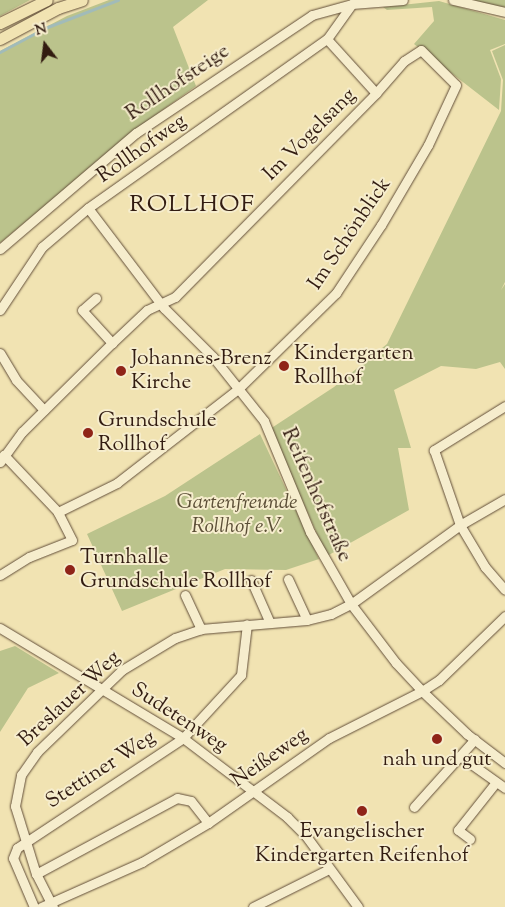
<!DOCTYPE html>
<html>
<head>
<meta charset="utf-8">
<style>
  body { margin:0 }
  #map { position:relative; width:505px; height:907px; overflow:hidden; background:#f1e3b2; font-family:"Sorts Mill Goudy",serif }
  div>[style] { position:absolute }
  .green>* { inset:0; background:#bbc38c }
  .stream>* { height:2.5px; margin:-1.25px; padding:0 1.25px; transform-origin:1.25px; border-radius:1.25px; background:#a1bbb9 }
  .roads { filter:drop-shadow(0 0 1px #624e39) drop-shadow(0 0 1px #624e39) }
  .minor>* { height:9px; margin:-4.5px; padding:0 4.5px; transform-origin:4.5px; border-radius:4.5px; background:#f6edcd }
  .major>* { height:11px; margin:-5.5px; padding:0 5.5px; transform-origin:5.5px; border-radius:5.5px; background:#f1e3b2 }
  .dots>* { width:14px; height:14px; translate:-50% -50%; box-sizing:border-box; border:2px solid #f6edcd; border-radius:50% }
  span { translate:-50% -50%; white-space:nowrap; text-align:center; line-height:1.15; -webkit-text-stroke:4px #f6edcd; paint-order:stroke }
  .street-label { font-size:21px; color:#321c11 }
  .poi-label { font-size:21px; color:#321c11 }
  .left { translate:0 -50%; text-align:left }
  .park-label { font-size:21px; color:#5b4e36; font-style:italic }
  .quarter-label { font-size:24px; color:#321c11; letter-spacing:1px }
  .north { position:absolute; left:20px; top:20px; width:50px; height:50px; -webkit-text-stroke:4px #f6edcd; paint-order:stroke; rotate:345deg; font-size:14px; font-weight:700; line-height:20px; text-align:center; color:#321c11 }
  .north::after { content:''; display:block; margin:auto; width:18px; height:22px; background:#321c11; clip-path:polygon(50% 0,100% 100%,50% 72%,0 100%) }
</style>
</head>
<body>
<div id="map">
  <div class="green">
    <i style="clip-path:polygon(0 0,30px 0,0 16px)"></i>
    <i style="clip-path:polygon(109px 0,208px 0,173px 27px,196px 86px,146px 122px,0 243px,0 51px,67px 16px)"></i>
    <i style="clip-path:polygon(473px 0,505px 0,505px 10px,495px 6px)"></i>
    <i style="clip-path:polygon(439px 1px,505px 20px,505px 44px,490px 50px,501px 79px,499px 110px,414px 44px,434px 21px,432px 7px,387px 10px,383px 7px)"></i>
    <i style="clip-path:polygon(505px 45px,505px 282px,501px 290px,505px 284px,505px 369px,500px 362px,476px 369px,441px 366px,394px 390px,411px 448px,398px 448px,409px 510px,327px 556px,270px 429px,334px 387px,387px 344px,501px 111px,503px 80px,492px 51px)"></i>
    <i style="clip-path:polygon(260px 434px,319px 559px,286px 570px,225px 569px,122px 611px,87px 534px,165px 496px)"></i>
    <i style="clip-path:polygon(15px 646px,59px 673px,28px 688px,0 732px,0 651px)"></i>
  </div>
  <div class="stream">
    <i style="left:0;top:52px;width:51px;rotate:-28.1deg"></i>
    <i style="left:45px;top:28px;width:78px;rotate:-21deg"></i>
  </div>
  <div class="roads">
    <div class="minor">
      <i style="left:453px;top:0;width:53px;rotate:13deg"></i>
      <i style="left:327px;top:39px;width:73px;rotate:47.8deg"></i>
      <i style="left:88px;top:208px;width:126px;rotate:52.8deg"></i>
      <i style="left:164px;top:308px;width:69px;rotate:45deg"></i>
      <i style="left:213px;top:357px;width:82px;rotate:51.4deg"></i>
      <i style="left:264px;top:421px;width:120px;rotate:67.5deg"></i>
      <i style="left:310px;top:532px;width:83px;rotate:60.3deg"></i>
      <i style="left:351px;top:604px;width:74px;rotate:52.7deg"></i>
      <i style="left:396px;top:663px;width:38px;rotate:47deg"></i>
      <i style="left:422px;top:691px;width:62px;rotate:43.7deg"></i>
      <i style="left:467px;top:734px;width:48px;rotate:37.3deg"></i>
      <i style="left:0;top:249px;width:179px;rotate:-40.5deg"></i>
      <i style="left:136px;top:133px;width:212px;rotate:-33.8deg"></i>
      <i style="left:312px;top:15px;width:41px;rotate:-15.4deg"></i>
      <i style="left:352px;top:4px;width:51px;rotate:-4.5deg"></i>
      <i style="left:96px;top:298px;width:18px;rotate:139deg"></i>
      <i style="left:82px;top:310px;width:45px;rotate:47.7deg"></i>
      <i style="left:0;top:310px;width:76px;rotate:-56.3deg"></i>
      <i style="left:42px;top:247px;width:60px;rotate:-40.3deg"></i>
      <i style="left:88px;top:208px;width:293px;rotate:-35.3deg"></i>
      <i style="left:327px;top:39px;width:43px;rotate:-54.5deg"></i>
      <i style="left:0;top:353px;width:31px;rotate:59deg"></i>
      <i style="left:16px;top:380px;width:41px;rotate:47deg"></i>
      <i style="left:505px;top:406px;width:84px;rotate:148.2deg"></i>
      <i style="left:434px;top:450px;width:79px;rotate:70.9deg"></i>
      <i style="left:460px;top:525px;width:49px;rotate:59.2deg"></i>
      <i style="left:485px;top:567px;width:30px;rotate:49deg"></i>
      <i style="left:0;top:462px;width:37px;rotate:-54deg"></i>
      <i style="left:22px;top:432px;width:127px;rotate:-44.7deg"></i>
      <i style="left:112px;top:343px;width:48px;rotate:-43.3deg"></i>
      <i style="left:147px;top:310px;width:31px;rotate:-25deg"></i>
      <i style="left:175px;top:297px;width:286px;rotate:-45.4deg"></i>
      <i style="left:376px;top:93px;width:43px;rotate:-48.8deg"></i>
      <i style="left:404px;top:61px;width:20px;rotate:-33deg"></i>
      <i style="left:421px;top:50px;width:49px;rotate:45deg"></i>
      <i style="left:456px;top:85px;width:66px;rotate:115deg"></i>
      <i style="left:428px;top:145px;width:93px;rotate:120.4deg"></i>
      <i style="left:381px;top:225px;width:82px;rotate:123.5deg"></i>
      <i style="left:336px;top:293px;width:137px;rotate:135.6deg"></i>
      <i style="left:238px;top:389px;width:153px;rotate:142.2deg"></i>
      <i style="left:117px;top:483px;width:66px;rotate:153.8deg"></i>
      <i style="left:0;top:575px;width:34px;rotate:-32deg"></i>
      <i style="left:29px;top:557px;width:46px;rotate:-21.6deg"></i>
      <i style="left:72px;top:540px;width:31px;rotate:-117deg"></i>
      <i style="left:58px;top:512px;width:79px;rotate:-133.5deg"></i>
      <i style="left:288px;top:579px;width:45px;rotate:65.1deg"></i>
      <i style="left:251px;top:580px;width:47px;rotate:66.2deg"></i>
      <i style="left:185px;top:595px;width:38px;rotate:65deg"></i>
      <i style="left:0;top:628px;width:214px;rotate:31deg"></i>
      <i style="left:183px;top:738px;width:131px;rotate:37.2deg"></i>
      <i style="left:287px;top:817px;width:27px;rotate:45deg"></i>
      <i style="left:306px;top:836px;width:88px;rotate:53.8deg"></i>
      <i style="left:460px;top:756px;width:55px;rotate:35.4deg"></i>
      <i style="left:414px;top:807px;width:91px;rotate:-48.1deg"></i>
      <i style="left:470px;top:839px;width:15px;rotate:-143deg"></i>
      <i style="left:458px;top:830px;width:61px;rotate:-51.6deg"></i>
      <i style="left:36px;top:874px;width:160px;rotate:-28.3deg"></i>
      <i style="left:177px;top:798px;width:14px;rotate:12deg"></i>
      <i style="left:191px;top:801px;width:28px;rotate:52deg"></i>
      <i style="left:34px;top:907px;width:53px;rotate:-113.2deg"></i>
      <i style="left:13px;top:858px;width:11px;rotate:-68deg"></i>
      <i style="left:17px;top:848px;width:199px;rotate:-33.5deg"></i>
      <i style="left:183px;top:738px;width:86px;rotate:-47.4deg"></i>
      <i style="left:241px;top:675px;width:51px;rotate:-83.3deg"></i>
      <i style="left:41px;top:907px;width:111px;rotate:-24deg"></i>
      <i style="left:142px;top:862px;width:77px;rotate:-30.6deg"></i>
      <i style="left:208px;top:823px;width:148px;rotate:-35.1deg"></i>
      <i style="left:329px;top:738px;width:104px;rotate:-26.8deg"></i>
      <i style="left:422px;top:691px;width:20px;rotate:-33deg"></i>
      <i style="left:439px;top:680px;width:92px;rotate:-44.1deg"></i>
      <i style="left:53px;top:907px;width:37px;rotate:-117deg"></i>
      <i style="left:36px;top:874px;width:71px;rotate:-107.2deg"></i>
      <i style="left:15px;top:806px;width:32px;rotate:-79deg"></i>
      <i style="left:21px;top:775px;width:28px;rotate:-55deg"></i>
      <i style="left:37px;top:752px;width:118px;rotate:-44deg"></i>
      <i style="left:122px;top:670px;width:62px;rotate:-31.1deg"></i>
      <i style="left:175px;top:638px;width:28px;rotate:-19deg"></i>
      <i style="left:201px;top:629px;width:106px;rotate:-4.9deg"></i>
      <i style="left:307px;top:620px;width:25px;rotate:-14deg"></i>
      <i style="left:331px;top:614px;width:22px;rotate:-27deg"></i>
      <i style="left:351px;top:604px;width:135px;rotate:-35.9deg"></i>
      <i style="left:460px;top:525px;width:52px;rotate:-30deg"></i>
      <i style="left:253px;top:907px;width:85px;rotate:-26.6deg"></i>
    </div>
    <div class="major">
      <i style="left:0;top:23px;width:52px;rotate:-26.1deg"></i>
      <i style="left:0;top:39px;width:66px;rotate:-28.1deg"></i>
      <i style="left:58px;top:8px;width:25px;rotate:-18deg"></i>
    </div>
  </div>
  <div class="dots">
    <i style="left:284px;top:366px;background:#8f2418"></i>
    <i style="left:121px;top:371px;background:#8f2418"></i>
    <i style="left:88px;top:433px;background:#8f2418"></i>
    <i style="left:70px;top:570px;background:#8f2418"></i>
    <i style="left:437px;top:739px;background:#8f2418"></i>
    <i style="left:362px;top:811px;background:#8f2418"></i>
  </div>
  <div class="street-label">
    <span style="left:178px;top:83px;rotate:-34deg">Rollhofsteige</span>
    <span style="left:310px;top:135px;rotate:-45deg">Im Vogelsang</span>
    <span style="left:142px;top:149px;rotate:-35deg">Rollhofweg</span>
    <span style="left:350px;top:234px;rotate:-56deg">Im Schönblick</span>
    <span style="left:316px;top:495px;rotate:66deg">Reifenhofstraße</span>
    <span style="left:70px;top:699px;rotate:-43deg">Breslauer Weg</span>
    <span style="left:179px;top:718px;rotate:33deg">Sudetenweg</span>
    <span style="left:270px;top:758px;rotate:-35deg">Neißeweg</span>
    <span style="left:101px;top:770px;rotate:-33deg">Stettiner Weg</span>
  </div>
  <div class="poi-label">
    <span class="left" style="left:294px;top:366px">Kindergarten<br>Rollhof</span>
    <span class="left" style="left:131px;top:371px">Johannes-Brenz<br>Kirche</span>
    <span class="left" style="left:98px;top:433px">Grundschule<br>Rollhof</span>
    <span class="left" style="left:80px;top:570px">Turnhalle<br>Grundschule Rollhof</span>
    <span style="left:437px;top:760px">nah und gut</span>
    <span style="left:362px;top:844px">Evangelischer<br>Kindergarten Reifenhof</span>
  </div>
  <div class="park-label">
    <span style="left:237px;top:515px">Gartenfreunde<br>Rollhof e.V.</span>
  </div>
  <div class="quarter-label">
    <span style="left:192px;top:206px">ROLLHOF</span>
  </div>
  <div class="north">N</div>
</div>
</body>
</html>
